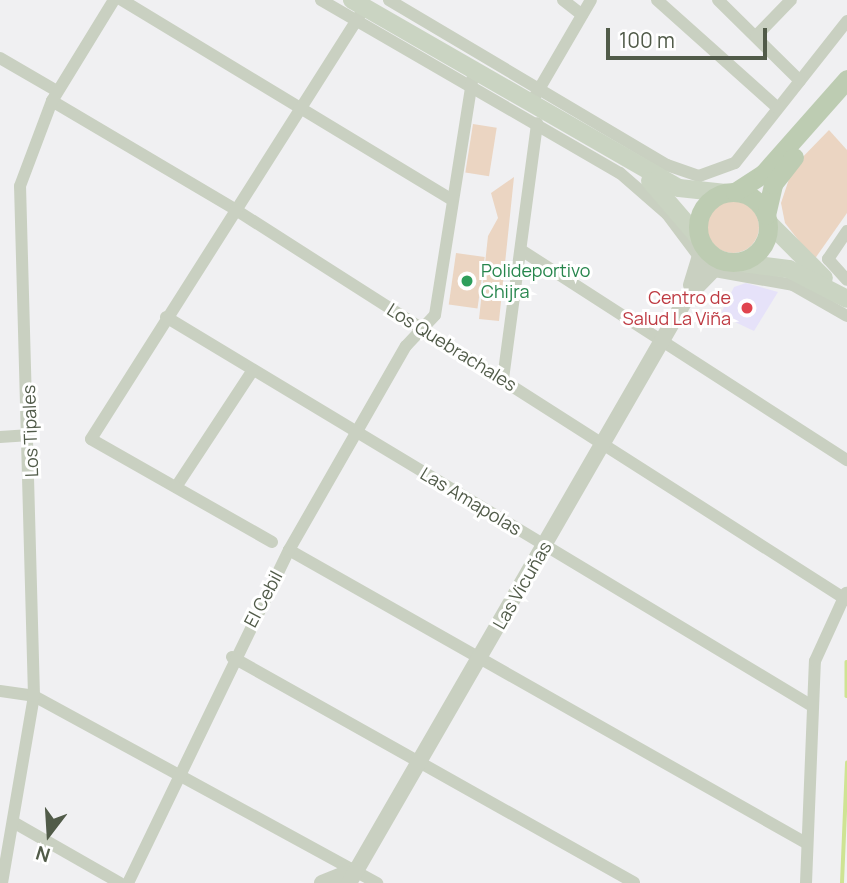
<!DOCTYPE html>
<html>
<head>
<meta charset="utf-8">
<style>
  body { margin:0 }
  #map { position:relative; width:847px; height:883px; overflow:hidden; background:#f0f0f2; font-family:Manrope,sans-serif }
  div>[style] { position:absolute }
  .medical>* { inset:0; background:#e6e2f9 }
  .green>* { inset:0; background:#ebd5c2; transform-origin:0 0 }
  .round { border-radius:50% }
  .stream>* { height:3.5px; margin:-1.75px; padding:0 1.75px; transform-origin:1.75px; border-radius:1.75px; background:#cee493 }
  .minor>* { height:12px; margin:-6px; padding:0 6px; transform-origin:6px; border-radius:6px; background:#c9d0c1 }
  .tertiary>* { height:16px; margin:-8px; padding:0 8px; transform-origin:8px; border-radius:8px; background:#c9d0c1 }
  .secondary>* { height:18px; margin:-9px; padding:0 9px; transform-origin:9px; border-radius:9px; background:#cad4c2 }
  .primary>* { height:19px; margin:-9.5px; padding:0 9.5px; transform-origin:9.5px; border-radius:9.5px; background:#bdccb2 }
  .primary>.ring { margin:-9.5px; padding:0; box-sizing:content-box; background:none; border:19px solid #bdccb2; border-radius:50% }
  .dots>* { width:19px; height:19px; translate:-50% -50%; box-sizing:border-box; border:4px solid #fff; border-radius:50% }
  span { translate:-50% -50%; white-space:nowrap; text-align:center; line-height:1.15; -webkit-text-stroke:6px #fff; paint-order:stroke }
  .leisure-label { font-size:18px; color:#27864d }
  .left { translate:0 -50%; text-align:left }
  .health-label { font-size:18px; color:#be3a42 }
  .right { translate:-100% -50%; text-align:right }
  .street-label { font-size:18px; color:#515b49 }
  .north { position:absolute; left:14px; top:799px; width:70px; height:70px; -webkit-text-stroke:5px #fff; paint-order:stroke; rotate:197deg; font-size:19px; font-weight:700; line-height:28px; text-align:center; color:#515b49 }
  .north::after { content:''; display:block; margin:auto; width:24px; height:32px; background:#515b49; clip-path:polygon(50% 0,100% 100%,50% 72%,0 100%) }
  .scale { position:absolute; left:606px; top:28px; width:161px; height:32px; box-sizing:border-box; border:4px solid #515b49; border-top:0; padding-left:9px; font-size:21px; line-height:24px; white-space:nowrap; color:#515b49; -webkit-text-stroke:5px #fff; paint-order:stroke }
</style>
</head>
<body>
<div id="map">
  <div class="medical">
    <i style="clip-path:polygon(746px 283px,778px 292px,754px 331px,720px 315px,734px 287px)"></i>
  </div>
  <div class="green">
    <i style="left:473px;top:124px;width:24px;height:49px;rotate:9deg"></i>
    <i style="clip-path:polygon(829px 130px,847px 150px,847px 213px,814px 260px,785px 223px,781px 203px,793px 167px)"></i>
    <i style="clip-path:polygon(514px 177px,499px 321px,479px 319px,488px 236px,498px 218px,491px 193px)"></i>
    <i class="round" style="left:707px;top:201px;width:52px;height:52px"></i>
    <i style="left:456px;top:253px;width:29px;height:52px;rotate:8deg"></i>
  </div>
  <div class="stream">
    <i style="left:847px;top:662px;width:34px;rotate:90deg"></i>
    <i style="left:842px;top:883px;width:120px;rotate:-87.6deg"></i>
  </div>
  <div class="minor">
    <i style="left:122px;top:0;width:386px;rotate:31.2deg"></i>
    <i style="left:321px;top:0;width:345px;rotate:30.1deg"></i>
    <i style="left:620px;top:173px;width:62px;rotate:41.1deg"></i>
    <i style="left:667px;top:214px;width:70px;rotate:53.1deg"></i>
    <i style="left:709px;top:270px;width:85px;rotate:10.1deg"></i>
    <i style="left:793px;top:285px;width:62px;rotate:29.9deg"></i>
    <i style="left:389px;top:0;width:323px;rotate:30.7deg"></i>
    <i style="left:667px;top:165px;width:34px;rotate:19deg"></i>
    <i style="left:699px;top:176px;width:38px;rotate:-20deg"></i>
    <i style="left:735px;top:163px;width:181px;rotate:-51.7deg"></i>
    <i style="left:563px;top:0;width:24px;rotate:38deg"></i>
    <i style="left:657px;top:0;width:162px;rotate:41.8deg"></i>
    <i style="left:718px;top:0;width:115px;rotate:44.6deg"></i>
    <i style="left:756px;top:36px;width:50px;rotate:-45.8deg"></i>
    <i style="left:0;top:58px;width:66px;rotate:30.1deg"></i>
    <i style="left:52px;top:101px;width:214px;rotate:30.6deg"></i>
    <i style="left:236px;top:210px;width:725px;rotate:32.55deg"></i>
    <i style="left:531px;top:103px;width:119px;rotate:-59.8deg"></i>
    <i style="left:847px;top:231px;width:34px;rotate:124deg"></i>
    <i style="left:828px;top:259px;width:28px;rotate:48deg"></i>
    <i style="left:521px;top:250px;width:388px;rotate:32.8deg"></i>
    <i style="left:166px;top:317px;width:754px;rotate:31.05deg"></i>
    <i style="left:503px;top:379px;width:258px;rotate:-82.4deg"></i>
    <i style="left:0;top:437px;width:30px;rotate:-4deg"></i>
    <i style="left:176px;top:487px;width:140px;rotate:-56.7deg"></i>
    <i style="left:272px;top:542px;width:208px;rotate:-150.4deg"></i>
    <i style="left:91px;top:439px;width:512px;rotate:-57.61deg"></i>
    <i style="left:289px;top:550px;width:594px;rotate:29.54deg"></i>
    <i style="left:232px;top:657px;width:461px;rotate:29.3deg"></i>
    <i style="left:0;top:691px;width:34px;rotate:8deg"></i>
    <i style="left:34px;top:696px;width:391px;rotate:28.6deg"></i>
    <i style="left:13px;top:822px;width:123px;rotate:29.7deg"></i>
    <i style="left:2px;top:883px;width:190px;rotate:-80.3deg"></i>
    <i style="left:34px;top:696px;width:510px;rotate:-91.57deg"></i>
    <i style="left:20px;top:186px;width:91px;rotate:-69.4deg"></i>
    <i style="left:52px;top:101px;width:119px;rotate:-58.5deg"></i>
    <i style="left:128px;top:883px;width:370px;rotate:-64.2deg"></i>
    <i style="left:289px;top:550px;width:235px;rotate:-60.2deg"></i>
    <i style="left:406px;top:346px;width:42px;rotate:-46.9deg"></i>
    <i style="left:435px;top:315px;width:249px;rotate:-81deg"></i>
    <i style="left:806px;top:883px;width:222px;rotate:-87.7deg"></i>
    <i style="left:815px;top:661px;width:75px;rotate:-65.5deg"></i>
  </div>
  <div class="tertiary">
    <i style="left:691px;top:285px;width:41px;rotate:-72.9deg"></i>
    <i style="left:322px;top:883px;width:35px;rotate:-22deg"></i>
    <i style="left:349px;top:883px;width:676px;rotate:-60.02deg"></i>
    <i style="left:687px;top:297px;width:50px;rotate:-45.8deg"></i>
  </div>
  <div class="secondary">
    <i style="left:352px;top:0;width:377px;rotate:29.9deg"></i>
    <i style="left:679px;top:188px;width:47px;rotate:6.1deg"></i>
    <i style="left:650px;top:181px;width:75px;rotate:49.3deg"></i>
    <i style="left:768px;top:222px;width:79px;rotate:45deg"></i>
    <i style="left:734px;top:262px;width:55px;rotate:7.3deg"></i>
    <i style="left:789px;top:269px;width:65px;rotate:27.3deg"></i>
  </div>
  <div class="primary">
    <i class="ring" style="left:698px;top:192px;width:51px;height:51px"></i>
    <i style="left:735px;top:192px;width:33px;rotate:-33deg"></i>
    <i style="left:763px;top:174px;width:127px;rotate:-48.5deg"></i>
    <i style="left:766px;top:215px;width:32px;rotate:-77deg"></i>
    <i style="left:773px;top:184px;width:34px;rotate:-52deg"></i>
  </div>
  <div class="dots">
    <i style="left:467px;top:281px;background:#2e9e5b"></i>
    <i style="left:747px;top:308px;background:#e0444e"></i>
  </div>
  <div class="leisure-label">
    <span class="left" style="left:481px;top:281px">Polideportivo<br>Chijra</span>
  </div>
  <div class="health-label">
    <span class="right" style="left:731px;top:308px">Centro de<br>Salud La Viña</span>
  </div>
  <div class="street-label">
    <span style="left:452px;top:347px;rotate:32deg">Los Quebrachales</span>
    <span style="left:30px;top:431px;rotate:-92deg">Los Tipales</span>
    <span style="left:471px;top:501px;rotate:31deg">Las Amapolas</span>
    <span style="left:522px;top:585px;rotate:-60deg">Las Vicuñas</span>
    <span style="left:263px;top:599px;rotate:-62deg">El Cebil</span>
  </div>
  <div class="north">N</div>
  <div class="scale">100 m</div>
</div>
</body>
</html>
